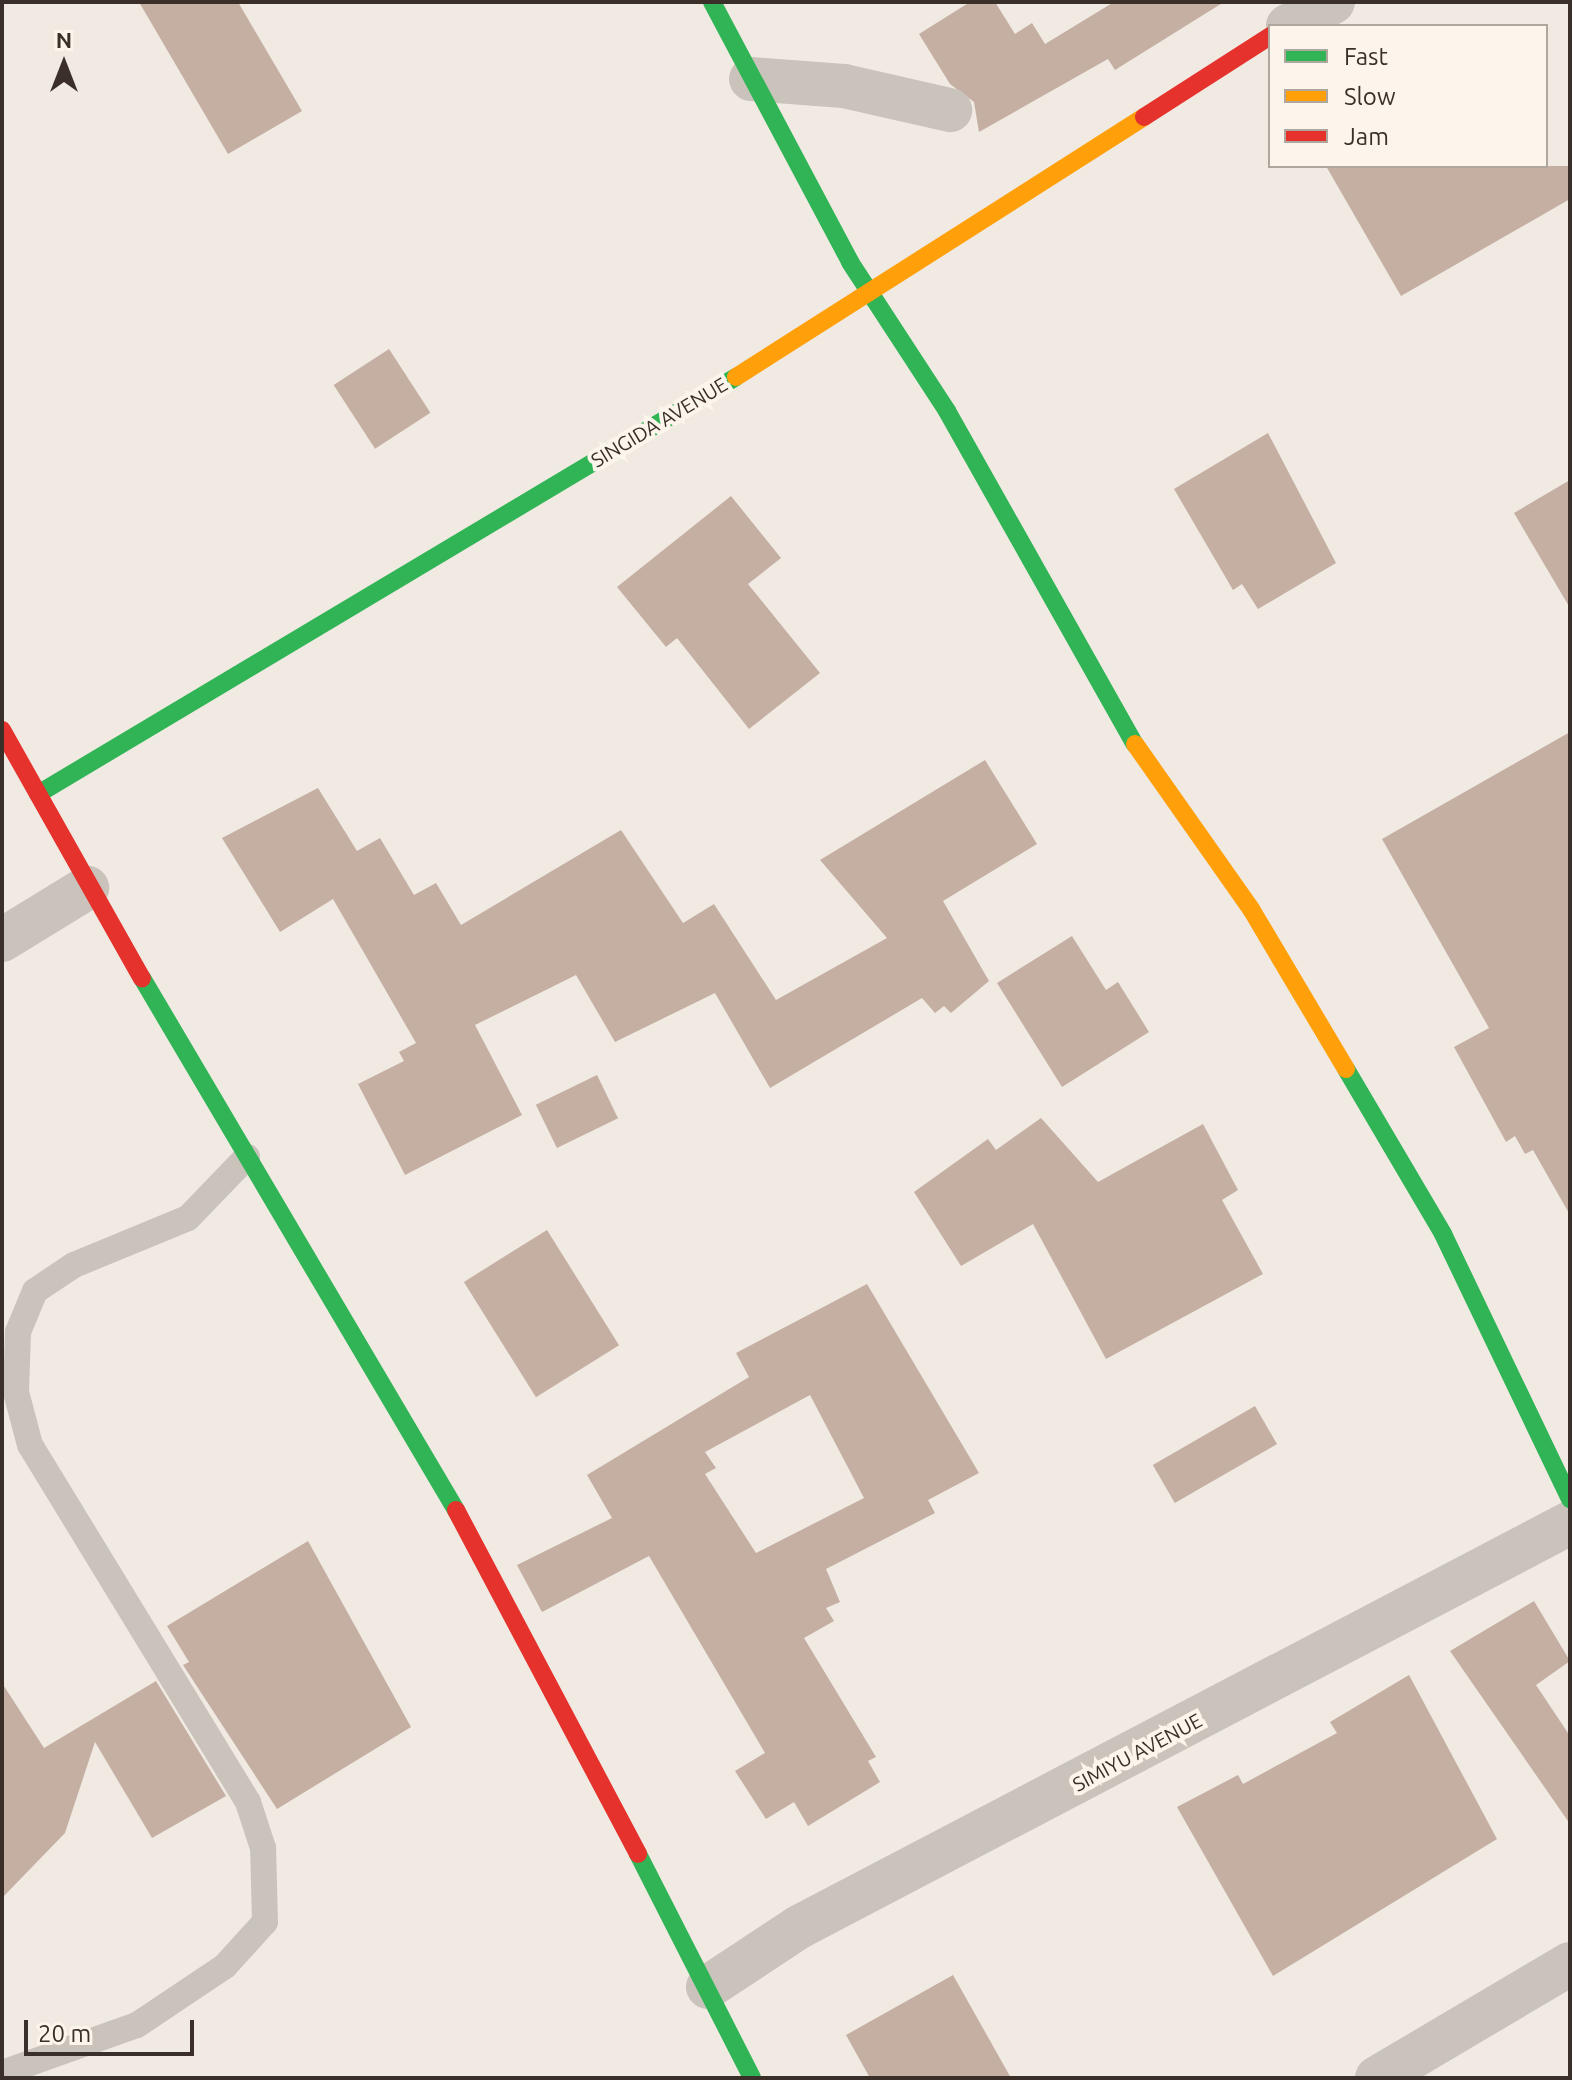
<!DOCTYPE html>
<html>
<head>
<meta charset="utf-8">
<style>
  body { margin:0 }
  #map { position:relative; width:1572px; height:2080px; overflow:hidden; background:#f0eae3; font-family:Ubuntu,sans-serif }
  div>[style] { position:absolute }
  .building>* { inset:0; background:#c5afa3; transform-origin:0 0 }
  .lane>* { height:26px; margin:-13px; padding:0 13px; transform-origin:13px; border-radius:13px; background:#c9c3bc }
  .street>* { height:44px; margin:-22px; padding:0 22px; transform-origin:22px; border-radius:22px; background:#c9c3bc }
  .fast>* { height:18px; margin:-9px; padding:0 9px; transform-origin:9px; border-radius:9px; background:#30b455 }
  .slow>* { height:18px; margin:-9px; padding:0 9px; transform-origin:9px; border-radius:9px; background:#ff9f0a }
  .jam>* { height:18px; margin:-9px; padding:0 9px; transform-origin:9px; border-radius:9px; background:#e5322d }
  span { translate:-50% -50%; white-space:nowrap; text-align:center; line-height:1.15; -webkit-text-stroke:8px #fcf5eb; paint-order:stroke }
  .street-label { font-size:20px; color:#3b3029 }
  .frame { position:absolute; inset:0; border:4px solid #3b3029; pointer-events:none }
  .legend { position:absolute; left:1268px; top:24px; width:280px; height:144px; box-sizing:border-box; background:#fcf5eb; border:2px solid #afa69d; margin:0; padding:10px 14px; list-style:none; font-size:24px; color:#3b3029 }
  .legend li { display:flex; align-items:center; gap:16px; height:40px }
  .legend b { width:40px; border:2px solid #afa69d }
  .north { position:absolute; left:24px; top:24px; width:80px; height:80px; -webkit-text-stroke:6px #fcf5eb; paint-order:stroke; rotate:0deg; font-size:22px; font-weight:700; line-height:32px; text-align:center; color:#3b3029 }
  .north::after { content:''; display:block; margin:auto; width:28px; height:36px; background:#3b3029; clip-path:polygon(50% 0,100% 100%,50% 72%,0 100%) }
  .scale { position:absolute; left:24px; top:2020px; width:170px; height:36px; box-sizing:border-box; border:4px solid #3b3029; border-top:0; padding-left:10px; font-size:24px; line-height:28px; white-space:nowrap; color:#3b3029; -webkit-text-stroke:6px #fcf5eb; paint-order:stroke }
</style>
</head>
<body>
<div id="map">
  <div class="building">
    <i style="clip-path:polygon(139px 2px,238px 2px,302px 111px,228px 154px)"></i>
    <i style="clip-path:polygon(970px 2px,995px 2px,1015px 34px,1032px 23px,1045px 44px,1114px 2px,1224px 2px,1115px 70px,1108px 59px,979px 132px,974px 102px,950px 84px,919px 34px)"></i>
    <i style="clip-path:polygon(1326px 166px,1570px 166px,1570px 199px,1401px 296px)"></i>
    <i style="left:389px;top:349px;width:76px;height:66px;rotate:57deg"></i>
    <i style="clip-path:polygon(1268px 433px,1336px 563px,1258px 609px,1242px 584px,1233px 590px,1174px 489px)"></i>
    <i style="clip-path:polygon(1570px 480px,1570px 608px,1514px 513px)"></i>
    <i style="clip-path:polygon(731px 496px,781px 558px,748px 584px,820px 673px,749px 729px,677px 638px,666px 647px,617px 587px)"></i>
    <i style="clip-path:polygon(1570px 732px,1570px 1215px,1533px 1150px,1525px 1154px,1515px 1136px,1506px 1142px,1454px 1047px,1489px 1028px,1382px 839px)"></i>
    <i style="clip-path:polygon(985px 760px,1037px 844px,943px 901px,989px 981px,951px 1013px,944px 1006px,935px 1013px,922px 998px,770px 1088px,715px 993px,615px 1042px,576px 975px,475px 1025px,522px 1115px,405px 1175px,358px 1084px,404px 1061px,399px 1052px,416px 1043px,333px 899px,280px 932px,222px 838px,318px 788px,357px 851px,380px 838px,414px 895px,436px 883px,461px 925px,621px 830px,683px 923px,714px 904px,776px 1000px,887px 938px,820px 860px)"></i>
    <i style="clip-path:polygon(1072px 936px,1106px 990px,1118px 982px,1149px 1032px,1062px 1087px,997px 983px)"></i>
    <i style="left:597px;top:1075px;width:48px;height:68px;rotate:64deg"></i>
    <i style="clip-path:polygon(1041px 1118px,1098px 1182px,1203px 1124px,1238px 1190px,1222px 1200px,1263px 1274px,1106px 1359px,1033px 1224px,961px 1266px,914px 1192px,988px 1139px,996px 1150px)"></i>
    <i style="left:547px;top:1230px;width:136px;height:98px;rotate:58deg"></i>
    <i style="clip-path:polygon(evenodd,867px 1284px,979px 1473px,928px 1500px,935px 1513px,826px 1569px,840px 1602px,826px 1608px,834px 1621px,804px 1638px,876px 1757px,868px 1761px,880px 1782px,808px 1826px,794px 1802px,766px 1819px,735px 1771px,765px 1753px,649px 1556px,542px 1612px,517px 1565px,612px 1518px,587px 1475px,749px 1377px,736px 1353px,867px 1284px,810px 1395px,864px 1498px,756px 1553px,705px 1474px,716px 1468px,705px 1452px,810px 1395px)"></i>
    <i style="left:1255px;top:1406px;width:44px;height:118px;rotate:60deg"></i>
    <i style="clip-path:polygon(308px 1541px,411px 1727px,277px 1809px,183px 1665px,189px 1662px,167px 1626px)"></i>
    <i style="clip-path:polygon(1534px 1601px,1570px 1661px,1536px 1685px,1570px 1736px,1570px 1824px,1450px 1651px)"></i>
    <i style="clip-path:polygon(1409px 1675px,1497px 1839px,1273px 1976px,1177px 1807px,1238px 1775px,1243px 1784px,1337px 1733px,1330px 1722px)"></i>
    <i style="clip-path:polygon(156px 1681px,226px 1796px,152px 1838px,95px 1742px,65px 1833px,2px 1898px,2px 1683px,44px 1748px)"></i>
    <i style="clip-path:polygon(953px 1975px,1011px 2078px,870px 2078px,846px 2035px)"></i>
  </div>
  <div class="lane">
    <i style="left:2px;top:2073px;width:143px;rotate:-19.6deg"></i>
    <i style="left:137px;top:2025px;width:106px;rotate:-33.8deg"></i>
    <i style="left:225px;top:1966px;width:59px;rotate:-47.7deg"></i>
    <i style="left:265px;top:1922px;width:74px;rotate:-91.5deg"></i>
    <i style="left:263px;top:1848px;width:48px;rotate:-108.1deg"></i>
    <i style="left:248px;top:1802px;width:418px;rotate:-121.4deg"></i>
    <i style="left:30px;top:1445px;width:55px;rotate:-104.8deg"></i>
    <i style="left:16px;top:1392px;width:60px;rotate:-88.1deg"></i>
    <i style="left:18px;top:1332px;width:44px;rotate:-67.5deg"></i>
    <i style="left:35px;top:1291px;width:47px;rotate:-33.7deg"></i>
    <i style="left:74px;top:1265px;width:123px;rotate:-22.4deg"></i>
    <i style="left:188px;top:1218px;width:85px;rotate:-46deg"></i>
  </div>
  <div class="street">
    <i style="left:1288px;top:26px;width:51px;rotate:-28.1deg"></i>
    <i style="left:751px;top:79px;width:93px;rotate:4.3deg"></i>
    <i style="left:844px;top:86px;width:109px;rotate:12.8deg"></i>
    <i style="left:2px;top:940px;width:100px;rotate:-31.5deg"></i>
    <i style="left:708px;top:1987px;width:109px;rotate:-33.4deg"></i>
    <i style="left:799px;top:1927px;width:870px;rotate:-27.65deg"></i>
    <i style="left:1377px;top:2078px;width:224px;rotate:-30.6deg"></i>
  </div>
  <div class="fast">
    <i style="left:712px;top:2px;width:294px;rotate:62deg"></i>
    <i style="left:850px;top:262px;width:178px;rotate:56.9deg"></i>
    <i style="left:947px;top:411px;width:382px;rotate:60.6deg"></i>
    <i style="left:38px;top:794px;width:813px;rotate:-30.85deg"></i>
    <i style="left:142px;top:978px;width:618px;rotate:59.45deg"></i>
    <i style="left:1346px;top:1069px;width:191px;rotate:59.5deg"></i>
    <i style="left:1443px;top:1234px;width:294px;rotate:64.4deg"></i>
    <i style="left:638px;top:1854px;width:251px;rotate:63deg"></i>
  </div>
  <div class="slow">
    <i style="left:736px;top:377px;width:484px;rotate:-32.5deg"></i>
    <i style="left:1135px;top:744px;width:202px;rotate:54.9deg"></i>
    <i style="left:1251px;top:909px;width:186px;rotate:59.3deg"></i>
  </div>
  <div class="jam">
    <i style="left:1144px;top:117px;width:150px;rotate:-32.7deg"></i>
    <i style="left:2px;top:730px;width:285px;rotate:60.6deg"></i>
    <i style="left:456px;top:1510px;width:389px;rotate:62.1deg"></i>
  </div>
  <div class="street-label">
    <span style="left:659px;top:422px;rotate:-31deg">SINGIDA AVENUE</span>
    <span style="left:1137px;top:1752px;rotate:-28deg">SIMIYU AVENUE</span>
  </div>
  <div class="frame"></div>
  <ul class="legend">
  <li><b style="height:10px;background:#30b455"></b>Fast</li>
  <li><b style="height:10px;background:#ff9f0a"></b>Slow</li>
  <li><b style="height:10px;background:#e5322d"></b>Jam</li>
  </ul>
  <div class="north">N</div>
  <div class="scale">20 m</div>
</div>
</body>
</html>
